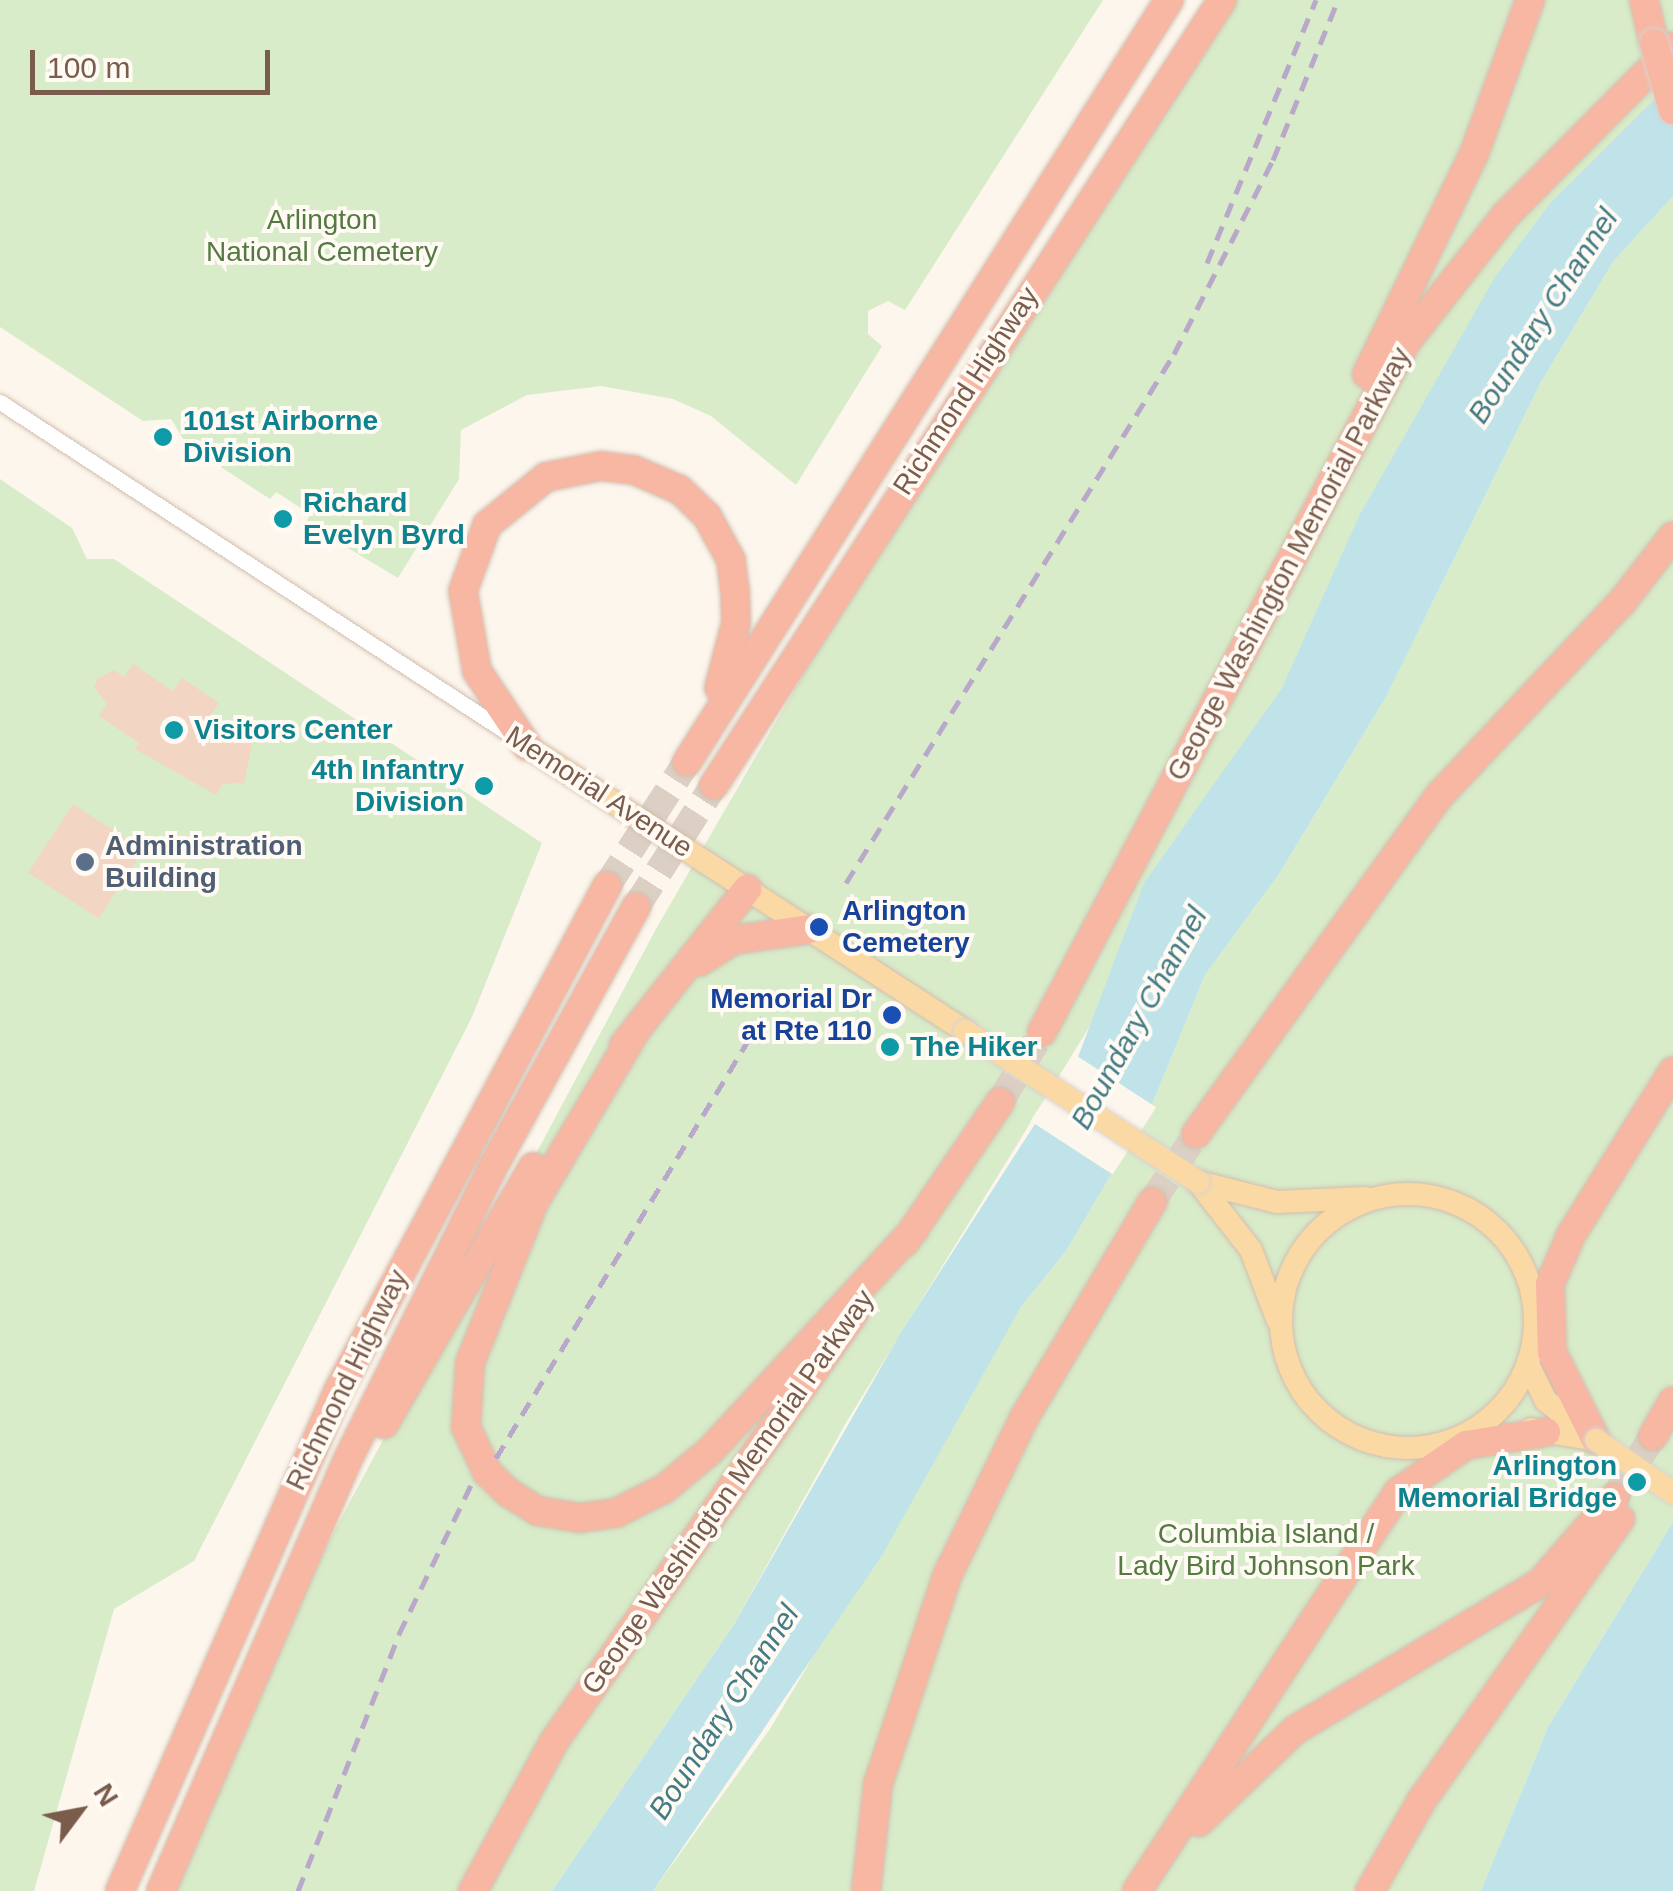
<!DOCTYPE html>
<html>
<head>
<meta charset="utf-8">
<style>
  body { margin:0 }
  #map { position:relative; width:1673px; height:1891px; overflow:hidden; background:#fdf6ec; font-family:Helvetica,sans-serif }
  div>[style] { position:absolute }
  .green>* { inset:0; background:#d8ecc9 }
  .water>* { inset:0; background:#bfe3e8 }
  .pier>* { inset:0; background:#fdf6ec; transform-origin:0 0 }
  .building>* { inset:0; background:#f3d5c3; transform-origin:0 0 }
  .highway-tunnel>* { height:28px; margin-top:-14px; transform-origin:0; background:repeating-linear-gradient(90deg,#dcd0c4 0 28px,transparent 0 42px) }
  .roads { filter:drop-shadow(0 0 2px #d1beb0) drop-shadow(0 0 2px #d1beb0) }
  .street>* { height:15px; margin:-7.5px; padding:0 7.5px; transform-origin:7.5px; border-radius:7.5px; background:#fff }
  .primary>* { height:22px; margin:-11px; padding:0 11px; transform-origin:11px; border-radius:11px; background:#fbd9a5 }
  .primary>.ring { margin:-11px; padding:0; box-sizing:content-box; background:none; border:22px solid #fbd9a5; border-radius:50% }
  .highway>* { height:28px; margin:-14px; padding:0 14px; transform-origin:14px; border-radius:14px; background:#f7b7a3 }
  .rail>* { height:5px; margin-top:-2.5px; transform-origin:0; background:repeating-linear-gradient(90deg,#b9a8c9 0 15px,transparent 0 25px) }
  .bridges { filter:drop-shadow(0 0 2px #dad1cd) drop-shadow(0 0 2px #dad1cd) }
  .primary-bridge>* { height:22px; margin:-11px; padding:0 11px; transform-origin:11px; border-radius:11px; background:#fbd9a5 }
  .highway-bridge>* { height:28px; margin:-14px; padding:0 14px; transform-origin:14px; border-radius:14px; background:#f7b7a3 }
  .dots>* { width:28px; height:28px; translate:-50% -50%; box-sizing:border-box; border:5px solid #fffaf3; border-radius:50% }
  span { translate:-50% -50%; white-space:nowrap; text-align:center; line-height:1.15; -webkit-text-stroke:8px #fffaf3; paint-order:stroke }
  .park-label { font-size:28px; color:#537a41 }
  .street-label { font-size:28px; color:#7a5c4d }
  .culture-label { font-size:28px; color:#0d838f; font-weight:700 }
  .left { translate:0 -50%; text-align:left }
  .right { translate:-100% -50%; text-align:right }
  .service-label { font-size:28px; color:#4e5e75; font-weight:700 }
  .transit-label { font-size:28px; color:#164399; font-weight:700 }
  .water-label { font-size:30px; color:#437c86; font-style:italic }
  .north { position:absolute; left:30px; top:1761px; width:100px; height:100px; -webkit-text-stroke:8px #fffaf3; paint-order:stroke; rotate:58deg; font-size:28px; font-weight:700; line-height:40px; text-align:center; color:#7a5c4d }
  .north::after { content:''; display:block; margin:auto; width:35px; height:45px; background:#7a5c4d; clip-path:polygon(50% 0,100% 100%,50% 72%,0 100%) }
  .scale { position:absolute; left:30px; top:50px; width:240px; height:45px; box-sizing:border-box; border:5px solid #7a5c4d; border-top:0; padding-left:12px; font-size:30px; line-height:35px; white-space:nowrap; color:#7a5c4d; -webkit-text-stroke:8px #fffaf3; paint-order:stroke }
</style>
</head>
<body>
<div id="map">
  <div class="green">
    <i style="clip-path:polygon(0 0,1103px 0,905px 310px,888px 301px,868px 311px,868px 334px,882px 346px,796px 485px,711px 416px,673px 399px,601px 386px,527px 395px,461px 430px,459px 479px,398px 578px,306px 523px,310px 514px,276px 492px,270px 499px,187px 445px,171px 419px,143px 421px,0 327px)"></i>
    <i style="clip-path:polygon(1221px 0,1673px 0,1673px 94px,1243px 777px,847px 1421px,733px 1626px,552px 1891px,169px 1891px,243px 1702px,656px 929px,997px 340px)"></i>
    <i style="clip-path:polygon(1673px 196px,1673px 1522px,1548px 1727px,1481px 1891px,653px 1891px,770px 1729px,1021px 1307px,1066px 1251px,1151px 1107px,1205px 975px,1279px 874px,1386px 697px,1541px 382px,1613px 262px)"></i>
    <i style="clip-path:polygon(0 479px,72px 528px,87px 559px,114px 559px,542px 843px,472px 1017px,194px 1561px,114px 1609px,34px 1891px,0 1891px)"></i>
  </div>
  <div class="water">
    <i style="clip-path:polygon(1673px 81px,1673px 196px,1613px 262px,1541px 382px,1386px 697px,1279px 874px,1205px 975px,1151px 1107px,1066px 1251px,1021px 1307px,881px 1557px,653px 1891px,552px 1891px,733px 1626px,900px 1334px,1078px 1057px,1144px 883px,1282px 688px,1359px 516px,1495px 277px,1551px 202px)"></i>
    <i style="clip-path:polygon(1673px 1522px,1673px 1891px,1481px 1891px,1548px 1727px)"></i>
  </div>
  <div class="pier">
    <i style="left:1074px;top:1054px;width:98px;height:80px;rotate:33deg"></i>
  </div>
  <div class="building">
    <i style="clip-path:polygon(133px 664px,173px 691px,182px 678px,219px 703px,209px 717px,252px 745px,244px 783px,223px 784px,216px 795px,135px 749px,139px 743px,99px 716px,107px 704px,94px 687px,97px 679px,114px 670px,124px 677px)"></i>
    <i style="left:73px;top:804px;width:84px;height:82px;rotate:33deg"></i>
  </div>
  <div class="highway-tunnel">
    <i style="left:607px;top:886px;width:148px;rotate:-57.2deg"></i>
    <i style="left:636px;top:907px;width:145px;rotate:-57.4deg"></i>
    <i style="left:1000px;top:1102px;width:82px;rotate:-59deg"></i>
    <i style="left:1152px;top:1202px;width:81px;rotate:-57.1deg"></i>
    <i style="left:1614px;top:1498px;width:73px;rotate:-57.8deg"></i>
  </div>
  <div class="roads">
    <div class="street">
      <i style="left:0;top:402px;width:610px;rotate:33.09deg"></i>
    </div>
    <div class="primary">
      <i style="left:527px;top:746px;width:523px;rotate:33.05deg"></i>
      <i style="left:1198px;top:1182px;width:81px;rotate:14.2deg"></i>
      <i style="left:1277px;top:1202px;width:88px;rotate:-2.6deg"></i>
      <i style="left:1198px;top:1182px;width:86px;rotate:52.1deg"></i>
      <i style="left:1251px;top:1250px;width:76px;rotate:69.2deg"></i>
      <i class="ring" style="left:1281px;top:1194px;width:232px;height:232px"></i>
      <i style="left:1528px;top:1364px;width:41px;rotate:64.1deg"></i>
      <i style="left:1546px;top:1401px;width:61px;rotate:37.6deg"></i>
      <i style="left:1531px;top:1429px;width:66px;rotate:9.6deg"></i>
    </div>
    <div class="highway">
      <i style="left:1644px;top:0;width:44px;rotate:76.9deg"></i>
      <i style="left:1367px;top:374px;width:245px;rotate:-64.1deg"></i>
      <i style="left:1474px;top:154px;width:164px;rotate:-70deg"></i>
      <i style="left:527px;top:746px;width:90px;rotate:-123.7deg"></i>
      <i style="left:477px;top:671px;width:81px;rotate:-99.9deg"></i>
      <i style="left:463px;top:591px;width:70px;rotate:-70deg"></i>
      <i style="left:487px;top:525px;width:76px;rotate:-39.1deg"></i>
      <i style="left:546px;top:477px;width:56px;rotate:-11.3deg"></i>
      <i style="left:601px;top:466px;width:33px;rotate:7deg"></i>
      <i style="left:634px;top:470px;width:50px;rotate:23.5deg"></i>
      <i style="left:680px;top:490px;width:37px;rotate:44deg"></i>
      <i style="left:707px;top:516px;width:50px;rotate:61.4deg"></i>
      <i style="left:731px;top:560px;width:31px;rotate:83deg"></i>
      <i style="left:735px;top:591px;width:32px;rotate:88deg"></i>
      <i style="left:736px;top:623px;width:67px;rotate:104.7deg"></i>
      <i style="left:687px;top:762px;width:902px;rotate:-57.68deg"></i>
      <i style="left:714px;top:785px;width:935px;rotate:-57.09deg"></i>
      <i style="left:699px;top:962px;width:41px;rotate:-32.2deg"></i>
      <i style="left:734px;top:940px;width:76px;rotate:-8.3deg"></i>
      <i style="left:635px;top:1032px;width:198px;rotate:120.7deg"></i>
      <i style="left:534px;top:1202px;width:173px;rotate:111.7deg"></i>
      <i style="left:470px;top:1363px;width:64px;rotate:93.6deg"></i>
      <i style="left:466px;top:1427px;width:50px;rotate:65deg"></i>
      <i style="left:487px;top:1472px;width:30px;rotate:44deg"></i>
      <i style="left:509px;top:1493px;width:34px;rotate:32deg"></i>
      <i style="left:538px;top:1511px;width:43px;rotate:9.5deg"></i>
      <i style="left:580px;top:1518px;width:36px;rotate:-8deg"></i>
      <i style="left:616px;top:1513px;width:54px;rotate:-26.6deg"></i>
      <i style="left:664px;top:1489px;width:60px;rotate:-39.6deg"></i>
      <i style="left:710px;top:1451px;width:301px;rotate:-47.3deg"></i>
      <i style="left:1042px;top:1032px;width:780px;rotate:-62.19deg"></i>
      <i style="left:1406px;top:342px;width:162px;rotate:-51.8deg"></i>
      <i style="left:1506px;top:215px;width:237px;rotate:-45.2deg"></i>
      <i style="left:624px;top:1045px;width:199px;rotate:-51.7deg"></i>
      <i style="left:1196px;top:1134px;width:418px;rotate:-54.3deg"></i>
      <i style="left:1440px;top:795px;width:265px;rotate:-46.7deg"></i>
      <i style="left:1622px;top:602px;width:83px;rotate:-52.3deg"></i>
      <i style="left:905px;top:1242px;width:169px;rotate:-55.8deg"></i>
      <i style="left:384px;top:1424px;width:297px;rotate:-59.9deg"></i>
      <i style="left:1653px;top:1436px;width:40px;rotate:-60.3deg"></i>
      <i style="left:1596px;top:1440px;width:98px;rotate:-116.6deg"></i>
      <i style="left:1552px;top:1352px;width:68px;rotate:-91.7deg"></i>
      <i style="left:1550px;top:1284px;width:53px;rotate:-66.8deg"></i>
      <i style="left:1571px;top:1235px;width:193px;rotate:-58.1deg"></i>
      <i style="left:1199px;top:1822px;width:133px;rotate:-43.8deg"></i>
      <i style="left:1295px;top:1730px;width:286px;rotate:-31deg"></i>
      <i style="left:1540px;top:1583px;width:113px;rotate:-49deg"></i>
      <i style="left:120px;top:1891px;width:548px;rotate:-66.43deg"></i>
      <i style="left:339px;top:1389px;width:570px;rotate:-61.95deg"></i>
      <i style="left:161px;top:1891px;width:469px;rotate:-66.6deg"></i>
      <i style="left:347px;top:1461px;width:326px;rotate:-63.6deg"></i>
      <i style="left:492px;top:1169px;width:299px;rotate:-61.2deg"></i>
      <i style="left:473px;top:1891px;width:172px;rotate:-61.5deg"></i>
      <i style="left:555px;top:1740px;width:521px;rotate:-55deg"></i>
      <i style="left:866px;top:1891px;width:108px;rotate:-83.6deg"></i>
      <i style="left:878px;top:1784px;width:219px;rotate:-71.6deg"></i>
      <i style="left:947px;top:1576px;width:176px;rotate:-64deg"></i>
      <i style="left:1024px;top:1418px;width:251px;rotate:-59.3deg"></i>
      <i style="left:1137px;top:1891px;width:477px;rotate:-56.8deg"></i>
      <i style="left:1398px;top:1492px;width:83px;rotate:-34.7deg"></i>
      <i style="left:1466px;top:1445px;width:81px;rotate:-9.2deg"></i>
      <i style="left:1370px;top:1891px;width:105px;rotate:-60.3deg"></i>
      <i style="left:1422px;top:1800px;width:344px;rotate:-54.8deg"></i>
    </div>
  </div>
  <div class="rail">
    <i style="left:1207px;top:263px;width:285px;rotate:-67.5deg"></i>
    <i style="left:846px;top:883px;width:622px;rotate:-58.2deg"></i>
    <i style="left:1174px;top:354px;width:218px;rotate:-63deg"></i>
    <i style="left:1273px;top:160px;width:173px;rotate:-67.9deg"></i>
    <i style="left:496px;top:1458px;width:546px;rotate:-58.87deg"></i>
    <i style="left:298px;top:1891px;width:276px;rotate:-68.5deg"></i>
    <i style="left:399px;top:1634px;width:165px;rotate:-64.2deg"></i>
  </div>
  <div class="bridges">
    <div class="primary-bridge">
      <i style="left:965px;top:1031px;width:278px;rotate:32.9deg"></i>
      <i style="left:1596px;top:1440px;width:93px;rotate:34.5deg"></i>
    </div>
    <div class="highway-bridge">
      <i style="left:1654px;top:43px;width:70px;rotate:74.2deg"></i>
    </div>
  </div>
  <div class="dots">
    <i style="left:163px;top:437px;background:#0f9aa8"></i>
    <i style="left:283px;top:519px;background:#0f9aa8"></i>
    <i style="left:174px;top:730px;background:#0f9aa8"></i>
    <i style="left:484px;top:786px;background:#0f9aa8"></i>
    <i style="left:85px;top:862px;background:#5c6f8a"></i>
    <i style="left:819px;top:927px;background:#1a4fb4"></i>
    <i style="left:892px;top:1015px;background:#1a4fb4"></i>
    <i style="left:890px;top:1047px;background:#0f9aa8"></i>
    <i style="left:1637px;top:1482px;background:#0f9aa8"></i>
  </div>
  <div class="park-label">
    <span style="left:322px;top:236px">Arlington<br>National Cemetery</span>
    <span style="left:1266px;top:1550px">Columbia Island /<br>Lady Bird Johnson Park</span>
  </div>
  <div class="street-label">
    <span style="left:966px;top:391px;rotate:-57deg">Richmond Highway</span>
    <span style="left:1289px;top:564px;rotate:-62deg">George Washington Memorial Parkway</span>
    <span style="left:599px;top:792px;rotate:33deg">Memorial Avenue</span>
    <span style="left:347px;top:1380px;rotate:-64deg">Richmond Highway</span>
    <span style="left:728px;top:1492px;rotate:-55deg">George Washington Memorial Parkway</span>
  </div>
  <div class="culture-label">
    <span class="left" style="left:183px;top:437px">101st Airborne<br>Division</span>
    <span class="left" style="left:303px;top:519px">Richard<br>Evelyn Byrd</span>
    <span class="left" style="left:194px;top:730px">Visitors Center</span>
    <span class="right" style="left:464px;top:786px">4th Infantry<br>Division</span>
    <span class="left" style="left:910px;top:1047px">The Hiker</span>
    <span class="right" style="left:1617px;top:1482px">Arlington<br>Memorial Bridge</span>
  </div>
  <div class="service-label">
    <span class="left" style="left:105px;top:862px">Administration<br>Building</span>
  </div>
  <div class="transit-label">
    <span class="left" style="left:842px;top:927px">Arlington<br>Cemetery</span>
    <span class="right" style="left:872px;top:1015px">Memorial Dr<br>at Rte 110</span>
  </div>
  <div class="water-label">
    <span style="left:1543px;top:316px;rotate:-57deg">Boundary Channel</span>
    <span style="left:1139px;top:1018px;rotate:-61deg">Boundary Channel</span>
    <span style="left:724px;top:1712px;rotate:-57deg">Boundary Channel</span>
  </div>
  <div class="north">N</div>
  <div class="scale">100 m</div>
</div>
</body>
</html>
